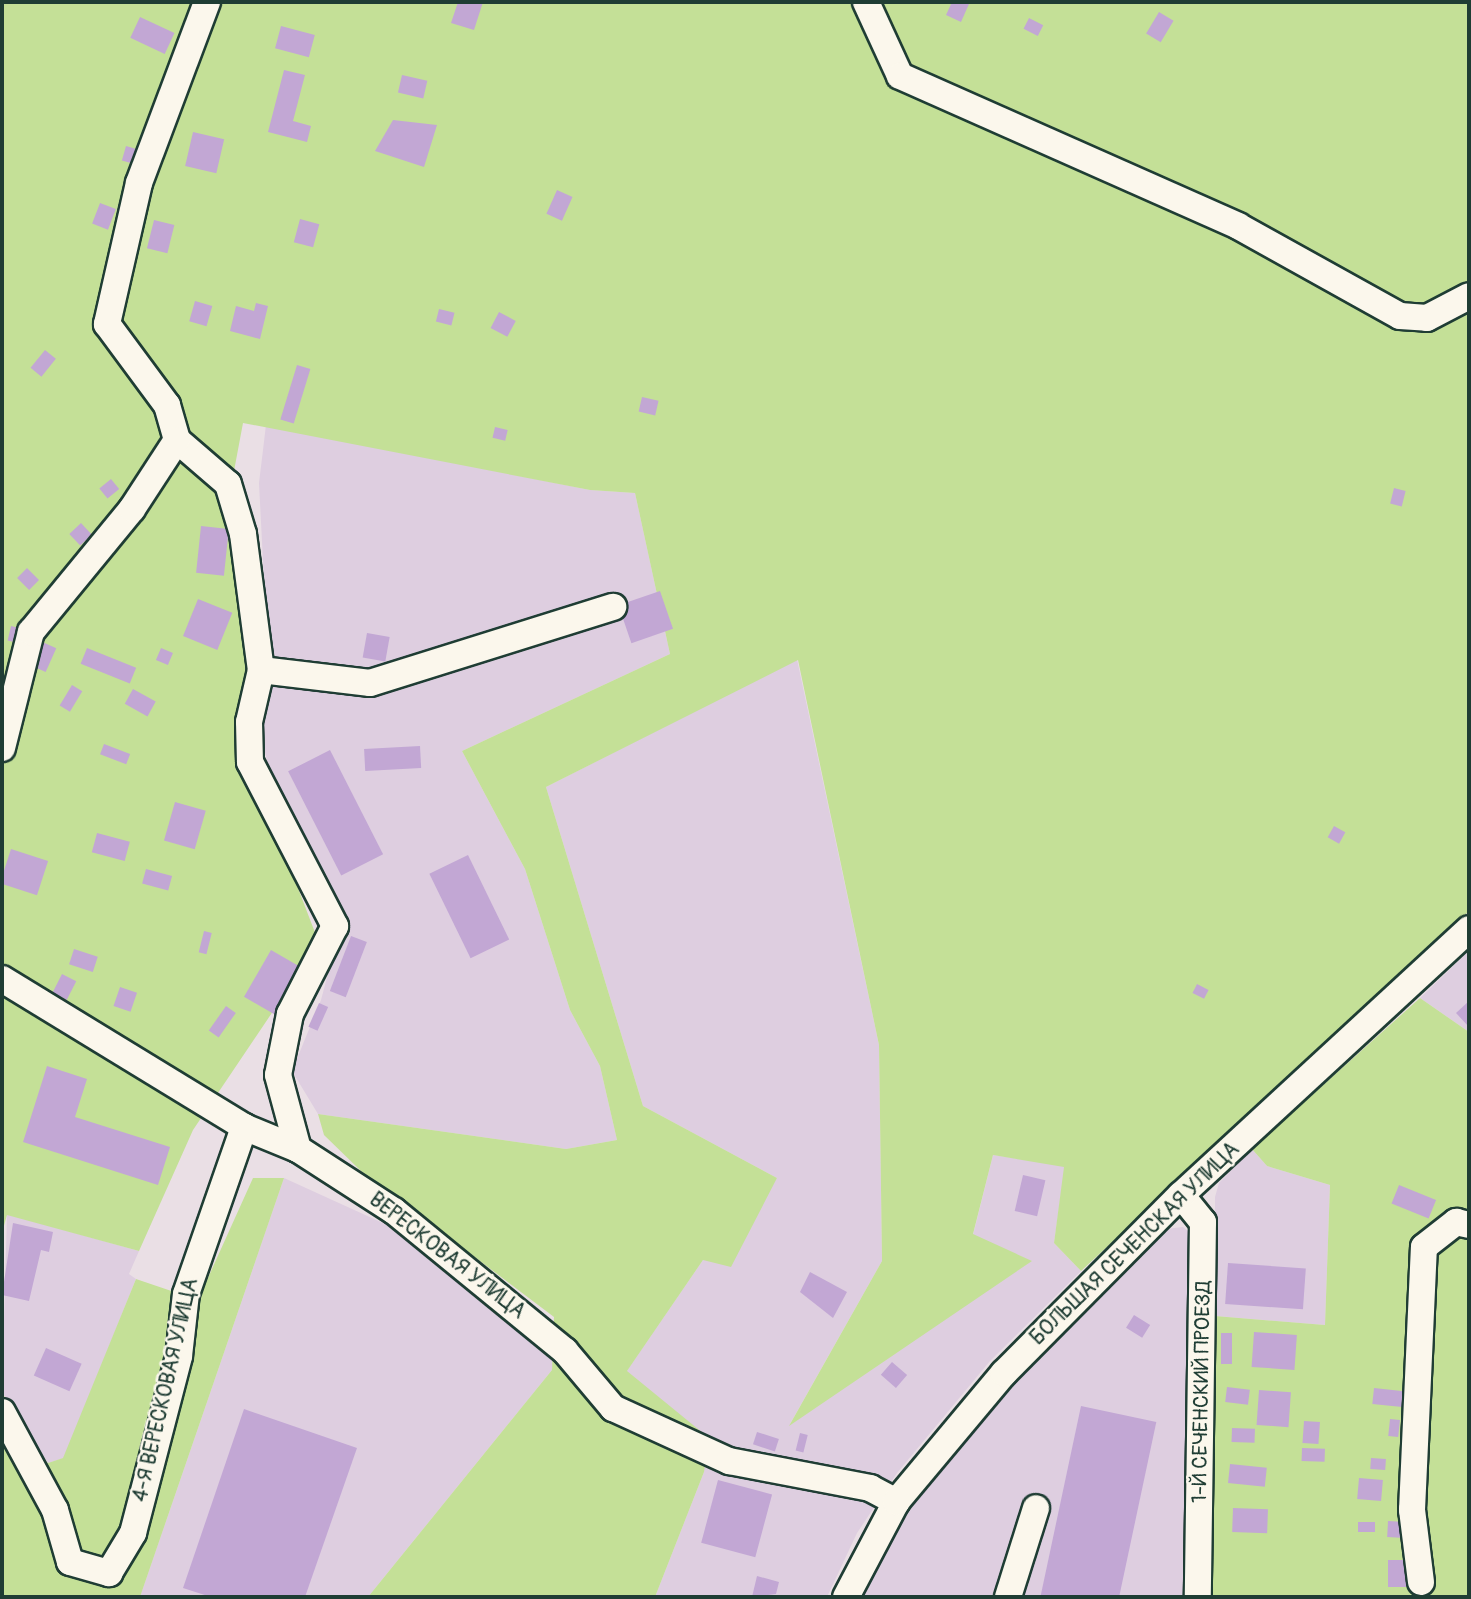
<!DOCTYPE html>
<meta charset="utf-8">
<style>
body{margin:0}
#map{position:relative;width:1471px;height:1599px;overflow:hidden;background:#eadfe5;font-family:Pangolin,sans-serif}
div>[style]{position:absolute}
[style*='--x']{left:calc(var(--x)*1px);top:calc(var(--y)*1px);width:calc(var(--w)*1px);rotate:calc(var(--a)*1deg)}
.built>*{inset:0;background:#decee0}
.green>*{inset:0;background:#c4e097}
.building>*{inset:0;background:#c2a7d4;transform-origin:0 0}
.roads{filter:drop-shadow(2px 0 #1f3d34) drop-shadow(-2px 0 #1f3d34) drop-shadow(0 2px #1f3d34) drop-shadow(0 -2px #1f3d34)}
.minor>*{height:26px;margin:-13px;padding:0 13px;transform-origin:13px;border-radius:13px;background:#fbf7ec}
span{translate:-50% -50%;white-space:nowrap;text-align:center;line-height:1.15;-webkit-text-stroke:5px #fbf7ec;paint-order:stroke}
.street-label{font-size:21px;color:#1f3d34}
.frame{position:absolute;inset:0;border:4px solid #1f3d34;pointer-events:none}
</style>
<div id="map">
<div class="built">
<i style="clip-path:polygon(266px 425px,590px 490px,635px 493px,670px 654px,462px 751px,525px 869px,570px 1010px,600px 1066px,617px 1140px,566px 1149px,318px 1114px,292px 1071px,321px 1000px,344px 913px,275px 797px,258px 721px,276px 662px,266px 620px,259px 483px)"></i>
<i style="clip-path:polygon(797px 659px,879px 1045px,882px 1261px,790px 1424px,1031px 1261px,973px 1235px,993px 1155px,1065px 1166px,1054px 1243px,1081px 1271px,990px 1361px,897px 1473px,857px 1533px,827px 1597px,655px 1597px,704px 1472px,626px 1372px,703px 1260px,777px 1178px,643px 1106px,546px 787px)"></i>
<i style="clip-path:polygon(1469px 951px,1469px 1032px,1420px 998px)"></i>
<i style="clip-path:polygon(1252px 1149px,1267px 1166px,1330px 1185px,1325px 1325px,1215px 1316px,1215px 1197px,1219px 1183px)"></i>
<i style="clip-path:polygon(284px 1178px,407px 1234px,553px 1353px,552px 1370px,368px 1597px,140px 1597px)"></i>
<i style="clip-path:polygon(7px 1214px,139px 1251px,129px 1274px,136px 1279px,64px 1458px,48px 1463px,2px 1392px)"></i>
<i style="clip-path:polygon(1183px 1227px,1194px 1236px,1192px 1597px,860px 1597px,912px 1502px,1017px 1377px,1166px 1229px)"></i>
</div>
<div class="green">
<i style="clip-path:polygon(2px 2px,1469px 2px,1469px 911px,1081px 1271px,1054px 1243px,1064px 1167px,993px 1155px,973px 1234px,1032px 1261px,789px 1426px,882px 1261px,879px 1045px,798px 660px,546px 787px,643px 1106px,777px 1178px,731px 1267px,703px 1260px,627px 1371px,709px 1438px,704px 1472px,655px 1597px,368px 1597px,552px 1370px,554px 1317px,361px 1171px,324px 1135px,318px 1114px,566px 1149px,617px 1140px,600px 1066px,570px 1010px,525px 869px,462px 751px,670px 654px,635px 493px,590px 490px,243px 423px,234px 471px,234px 577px,248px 646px,239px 734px,319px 943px,193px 1130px,139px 1251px,7px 1215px,2px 1233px)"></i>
<i style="clip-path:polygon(1420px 998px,1469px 1032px,1469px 1597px,1206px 1597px,1215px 1316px,1325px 1325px,1330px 1185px,1267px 1166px,1252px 1149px)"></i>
<i style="clip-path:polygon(253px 1178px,284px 1178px,140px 1597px,2px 1597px,2px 1392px,35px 1452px,48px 1463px,63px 1458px,136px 1279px,198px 1300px)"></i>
</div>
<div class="building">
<i style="clip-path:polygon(458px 2px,483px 2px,474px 30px,451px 23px)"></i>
<i style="clip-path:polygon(952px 2px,969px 4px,961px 22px,946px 15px)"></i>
<i style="left:1159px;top:12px;width:17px;height:25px;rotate:31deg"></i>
<i style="left:140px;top:17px;width:38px;height:23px;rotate:25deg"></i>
<i style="left:1029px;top:18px;width:16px;height:12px;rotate:27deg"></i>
<i style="left:281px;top:26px;width:35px;height:23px;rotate:15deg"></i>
<i style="clip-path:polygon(284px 70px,305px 75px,293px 121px,311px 126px,307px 142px,268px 132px)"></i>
<i style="left:402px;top:75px;width:26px;height:18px;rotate:13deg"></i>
<i style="clip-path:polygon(393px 120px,437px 125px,424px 167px,375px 151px)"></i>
<i style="left:193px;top:132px;width:32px;height:35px;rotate:13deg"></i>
<i style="left:126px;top:146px;width:15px;height:15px;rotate:16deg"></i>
<i style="left:557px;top:190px;width:17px;height:26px;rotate:24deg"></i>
<i style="left:100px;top:203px;width:17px;height:22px;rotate:21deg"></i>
<i style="left:300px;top:219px;width:20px;height:24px;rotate:15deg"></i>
<i style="left:154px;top:220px;width:21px;height:29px;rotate:14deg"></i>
<i style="left:195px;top:301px;width:18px;height:21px;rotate:16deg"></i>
<i style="clip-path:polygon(256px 303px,268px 306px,260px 339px,230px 331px,236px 306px,254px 311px)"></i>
<i style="left:439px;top:309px;width:16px;height:13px;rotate:14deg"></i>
<i style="left:499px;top:312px;width:19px;height:18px;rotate:28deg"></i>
<i style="left:45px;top:350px;width:14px;height:23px;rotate:39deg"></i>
<i style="left:297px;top:365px;width:14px;height:57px;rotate:17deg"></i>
<i style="left:642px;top:397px;width:17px;height:15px;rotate:13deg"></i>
<i style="left:495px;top:427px;width:13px;height:11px;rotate:13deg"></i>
<i style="left:111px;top:479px;width:13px;height:15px;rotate:51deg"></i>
<i style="left:1394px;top:488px;width:12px;height:16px;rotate:14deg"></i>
<i style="left:81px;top:523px;width:16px;height:16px;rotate:47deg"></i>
<i style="left:201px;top:526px;width:28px;height:47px;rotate:6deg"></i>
<i style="left:27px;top:568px;width:17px;height:14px;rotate:45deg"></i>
<i style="left:660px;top:591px;width:40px;height:44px;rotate:71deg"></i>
<i style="left:198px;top:599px;width:37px;height:40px;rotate:22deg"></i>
<i style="left:11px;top:626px;width:13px;height:15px;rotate:13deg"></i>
<i style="left:367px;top:633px;width:23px;height:25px;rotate:10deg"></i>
<i style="left:38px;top:640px;width:20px;height:26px;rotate:24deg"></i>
<i style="left:87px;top:648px;width:53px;height:17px;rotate:22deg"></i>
<i style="left:161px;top:648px;width:13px;height:13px;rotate:23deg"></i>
<i style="left:72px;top:685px;width:12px;height:24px;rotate:31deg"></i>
<i style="left:133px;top:689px;width:26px;height:17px;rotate:29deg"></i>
<i style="left:104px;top:744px;width:28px;height:11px;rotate:21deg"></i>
<i style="left:420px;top:746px;width:22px;height:56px;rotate:87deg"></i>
<i style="left:330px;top:750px;width:117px;height:47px;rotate:63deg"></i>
<i style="left:175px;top:802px;width:32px;height:40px;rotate:16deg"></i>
<i style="left:1334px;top:826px;width:13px;height:13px;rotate:29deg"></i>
<i style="left:97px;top:833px;width:34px;height:20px;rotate:15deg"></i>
<i style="left:11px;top:849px;width:39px;height:36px;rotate:18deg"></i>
<i style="left:468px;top:855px;width:94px;height:43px;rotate:64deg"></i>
<i style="left:146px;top:869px;width:27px;height:15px;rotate:15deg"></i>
<i style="left:204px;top:931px;width:8px;height:22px;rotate:14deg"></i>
<i style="left:351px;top:936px;width:17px;height:59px;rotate:21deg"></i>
<i style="left:74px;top:949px;width:25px;height:16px;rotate:18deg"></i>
<i style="left:271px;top:950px;width:36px;height:54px;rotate:30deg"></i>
<i style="left:62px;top:974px;width:16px;height:21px;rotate:27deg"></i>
<i style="left:1197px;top:984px;width:13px;height:10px;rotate:27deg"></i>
<i style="left:120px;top:987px;width:18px;height:20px;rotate:19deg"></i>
<i style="clip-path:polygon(1469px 1001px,1469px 1027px,1456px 1013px)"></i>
<i style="left:319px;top:1003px;width:10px;height:26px;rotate:24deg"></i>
<i style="left:226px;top:1006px;width:12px;height:30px;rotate:35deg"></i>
<i style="clip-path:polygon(47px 1066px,87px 1079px,75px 1117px,170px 1147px,158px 1185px,23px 1142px)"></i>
<i style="left:1023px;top:1175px;width:23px;height:37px;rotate:13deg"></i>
<i style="left:1399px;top:1185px;width:40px;height:20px;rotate:22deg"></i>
<i style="clip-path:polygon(13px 1223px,53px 1232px,49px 1252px,41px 1250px,29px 1301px,2px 1295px)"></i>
<i style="left:1228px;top:1263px;width:78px;height:41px;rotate:4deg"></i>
<i style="clip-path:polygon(810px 1272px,847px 1292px,833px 1318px,800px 1292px)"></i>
<i style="left:1134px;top:1315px;width:19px;height:15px;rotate:32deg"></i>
<i style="left:1254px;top:1332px;width:43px;height:35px;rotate:4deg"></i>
<i style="left:1221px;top:1333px;width:11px;height:31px"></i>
<i style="left:46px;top:1348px;width:39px;height:30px;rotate:24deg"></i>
<i style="left:892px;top:1362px;width:20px;height:17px;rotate:41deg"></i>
<i style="left:1227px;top:1387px;width:23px;height:15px;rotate:7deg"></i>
<i style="left:1374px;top:1388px;width:30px;height:16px;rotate:6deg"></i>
<i style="left:1259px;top:1390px;width:32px;height:35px;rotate:4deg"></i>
<i style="left:1081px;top:1406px;width:77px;height:195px;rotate:12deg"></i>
<i style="clip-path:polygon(244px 1409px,357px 1448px,305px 1597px,211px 1597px,183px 1588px)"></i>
<i style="left:1390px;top:1419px;width:10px;height:17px;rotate:6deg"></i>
<i style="left:1304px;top:1421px;width:16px;height:22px;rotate:4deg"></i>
<i style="left:1232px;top:1428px;width:23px;height:14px;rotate:2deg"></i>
<i style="left:757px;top:1432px;width:23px;height:13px;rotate:18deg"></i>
<i style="left:800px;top:1433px;width:8px;height:18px;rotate:14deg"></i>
<i style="left:1302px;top:1448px;width:23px;height:13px;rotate:2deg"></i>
<i style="left:1371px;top:1458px;width:15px;height:11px;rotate:4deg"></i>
<i style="left:1230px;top:1464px;width:37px;height:19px;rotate:6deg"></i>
<i style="left:1359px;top:1478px;width:24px;height:21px;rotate:5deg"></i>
<i style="left:718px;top:1480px;width:56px;height:65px;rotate:15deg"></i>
<i style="left:1233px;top:1508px;width:35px;height:24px;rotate:2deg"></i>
<i style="left:1388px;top:1521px;width:22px;height:16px;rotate:3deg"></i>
<i style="left:1358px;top:1522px;width:17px;height:10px"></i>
<i style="left:1388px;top:1560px;width:25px;height:27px"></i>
<i style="clip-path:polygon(757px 1576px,779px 1582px,776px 1594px,752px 1597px)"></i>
</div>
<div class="roads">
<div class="minor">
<i style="--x:207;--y:2;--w:193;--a:110.6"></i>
<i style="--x:139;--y:183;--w:145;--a:102.8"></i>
<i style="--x:107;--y:324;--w:101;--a:53.5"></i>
<i style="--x:167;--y:405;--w:36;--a:74"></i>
<i style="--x:177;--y:440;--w:67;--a:40.8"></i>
<i style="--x:228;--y:484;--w:52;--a:73.3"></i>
<i style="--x:243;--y:534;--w:137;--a:82.5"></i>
<i style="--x:261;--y:670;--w:53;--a:103"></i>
<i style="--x:249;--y:722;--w:40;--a:88.6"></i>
<i style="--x:250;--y:762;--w:185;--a:62.6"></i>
<i style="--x:335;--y:926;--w:99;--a:117.1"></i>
<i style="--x:290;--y:1014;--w:62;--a:101.1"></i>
<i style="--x:278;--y:1075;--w:77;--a:74.9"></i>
<i style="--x:866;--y:2;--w:81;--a:65.3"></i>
<i style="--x:900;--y:76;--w:370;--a:23.9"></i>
<i style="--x:1238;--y:226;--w:185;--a:29.1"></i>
<i style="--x:1400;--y:316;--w:27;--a:4"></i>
<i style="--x:1427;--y:318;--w:47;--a:-27.6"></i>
<i style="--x:261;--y:670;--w:110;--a:6.8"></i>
<i style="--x:370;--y:683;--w:255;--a:-17.4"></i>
<i style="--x:2;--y:748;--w:120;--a:-76"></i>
<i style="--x:31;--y:632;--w:159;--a:-50.6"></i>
<i style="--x:132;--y:509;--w:82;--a:-56.9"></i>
<i style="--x:2;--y:979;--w:284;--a:31.4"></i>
<i style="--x:244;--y:1127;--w:58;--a:22.2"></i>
<i style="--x:298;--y:1149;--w:114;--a:32.9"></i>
<i style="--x:394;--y:1211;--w:221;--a:39.3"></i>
<i style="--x:565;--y:1351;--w:75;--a:49.9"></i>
<i style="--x:613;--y:1408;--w:128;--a:24.6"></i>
<i style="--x:729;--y:1461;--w:144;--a:10.8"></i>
<i style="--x:870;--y:1488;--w:30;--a:28"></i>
<i style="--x:1181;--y:1195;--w:35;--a:51"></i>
<i style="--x:1203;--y:1222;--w:375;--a:90.8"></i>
<i style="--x:2;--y:1412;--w:111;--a:61.6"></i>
<i style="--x:55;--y:1510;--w:54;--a:73.9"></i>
<i style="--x:70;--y:1562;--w:41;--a:15.8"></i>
<i style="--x:109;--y:1573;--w:47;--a:-59"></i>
<i style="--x:133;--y:1533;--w:183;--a:-75.4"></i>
<i style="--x:179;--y:1356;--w:62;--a:-83.6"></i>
<i style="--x:186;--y:1294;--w:177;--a:-70.8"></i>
<i style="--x:1421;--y:1582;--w:73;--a:-97.1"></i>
<i style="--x:1412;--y:1510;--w:263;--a:-87.4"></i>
<i style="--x:1424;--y:1247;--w:41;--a:-38"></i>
<i style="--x:1456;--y:1222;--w:13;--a:13"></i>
<i style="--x:846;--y:1597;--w:107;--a:-62.2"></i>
<i style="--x:896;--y:1502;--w:168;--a:-50.1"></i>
<i style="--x:1004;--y:1373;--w:251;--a:-45.2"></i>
<i style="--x:1181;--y:1195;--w:392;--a:-42.7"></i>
<i style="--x:1008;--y:1597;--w:93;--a:-72.5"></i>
</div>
</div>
<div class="street-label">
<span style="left:1135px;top:1244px;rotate:-44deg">БОЛЬШАЯ СЕЧЕНСКАЯ УЛИЦА</span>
<span style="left:447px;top:1256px;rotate:38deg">ВЕРЕСКОВАЯ УЛИЦА</span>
<span style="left:166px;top:1390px;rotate:-77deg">4-Я ВЕРЕСКОВАЯ УЛИЦА</span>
<span style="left:1202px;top:1392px;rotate:-89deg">1-Й СЕЧЕНСКИЙ ПРОЕЗД</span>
</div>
<div class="frame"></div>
</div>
